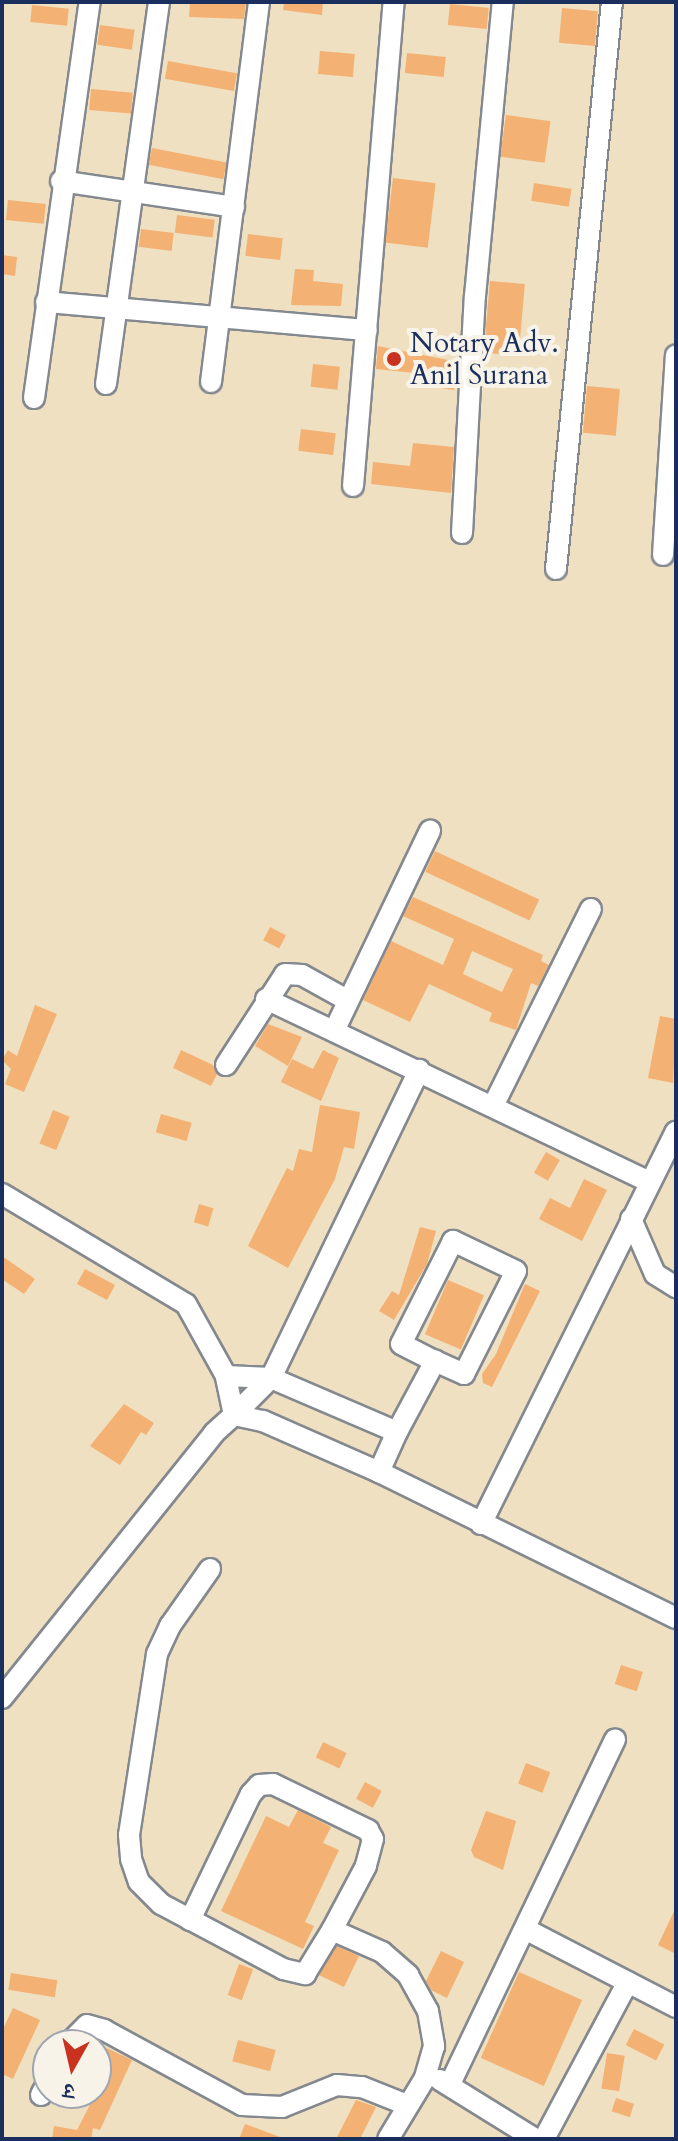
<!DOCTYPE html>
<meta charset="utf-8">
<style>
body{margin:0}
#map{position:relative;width:678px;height:2141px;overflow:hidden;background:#eee0c0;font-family:Cardo,"Noto Serif Devanagari",serif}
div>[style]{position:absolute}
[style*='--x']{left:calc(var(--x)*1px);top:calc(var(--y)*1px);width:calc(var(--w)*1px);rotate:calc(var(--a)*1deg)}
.building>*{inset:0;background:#f3b174;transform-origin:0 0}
.roads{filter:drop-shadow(2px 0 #84888f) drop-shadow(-2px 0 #84888f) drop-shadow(0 2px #84888f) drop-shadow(0 -2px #84888f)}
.minor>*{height:20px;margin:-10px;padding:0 10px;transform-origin:10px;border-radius:10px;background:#fff}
.dots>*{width:22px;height:22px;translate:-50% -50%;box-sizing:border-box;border:4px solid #f7f3e8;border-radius:50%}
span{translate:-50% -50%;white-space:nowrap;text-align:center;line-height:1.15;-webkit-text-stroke:8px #f7f3e8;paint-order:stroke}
.poi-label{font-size:28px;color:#1b2f5e}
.left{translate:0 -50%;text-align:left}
.frame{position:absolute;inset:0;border:4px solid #1b2f5e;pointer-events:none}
.north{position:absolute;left:32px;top:2029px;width:80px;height:80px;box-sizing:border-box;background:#f7f3e8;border:2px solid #9fa5b1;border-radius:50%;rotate:188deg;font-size:22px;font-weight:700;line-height:32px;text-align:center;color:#1b2f5e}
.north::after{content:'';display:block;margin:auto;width:28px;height:36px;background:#c8321e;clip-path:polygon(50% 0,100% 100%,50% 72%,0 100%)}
</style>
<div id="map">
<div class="building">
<i style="clip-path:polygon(190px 2px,246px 2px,244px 19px,189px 17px)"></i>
<i style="clip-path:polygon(284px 2px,323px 2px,322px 15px,283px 10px)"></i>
<i style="left:450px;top:4px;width:39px;height:21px;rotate:6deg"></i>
<i style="left:32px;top:5px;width:37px;height:17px;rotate:6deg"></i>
<i style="left:562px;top:8px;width:36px;height:35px;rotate:5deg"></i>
<i style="left:100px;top:25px;width:35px;height:20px;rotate:8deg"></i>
<i style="left:320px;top:51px;width:35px;height:23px;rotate:5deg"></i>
<i style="left:407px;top:53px;width:39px;height:20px;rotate:6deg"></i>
<i style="left:168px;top:61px;width:70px;height:18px;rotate:10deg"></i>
<i style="left:91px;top:89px;width:42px;height:21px;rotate:5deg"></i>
<i style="left:506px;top:115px;width:45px;height:42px;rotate:8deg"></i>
<i style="left:152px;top:148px;width:76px;height:17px;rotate:11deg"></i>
<i style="left:393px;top:178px;width:43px;height:65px;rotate:7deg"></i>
<i style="left:534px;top:183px;width:38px;height:18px;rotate:9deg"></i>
<i style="left:8px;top:200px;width:38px;height:20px;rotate:6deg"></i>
<i style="left:177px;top:215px;width:38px;height:18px;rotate:7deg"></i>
<i style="left:141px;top:229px;width:33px;height:18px;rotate:7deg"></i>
<i style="left:248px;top:234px;width:35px;height:22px;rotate:7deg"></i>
<i style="clip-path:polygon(2px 255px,17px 257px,15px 276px,2px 274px)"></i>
<i style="clip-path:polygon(295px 269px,314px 270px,313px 281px,343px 284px,341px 306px,291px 305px)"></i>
<i style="left:490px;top:281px;width:35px;height:72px;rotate:5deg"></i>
<i style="clip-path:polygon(378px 346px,458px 362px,454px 390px,422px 385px,424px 374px,376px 369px)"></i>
<i style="left:313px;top:364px;width:27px;height:23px;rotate:6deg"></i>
<i style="left:587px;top:386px;width:33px;height:47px;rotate:5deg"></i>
<i style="left:301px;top:429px;width:35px;height:22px;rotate:7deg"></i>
<i style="clip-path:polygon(413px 443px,454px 447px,451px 493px,371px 484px,373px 462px,410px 466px)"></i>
<i style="left:435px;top:851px;width:115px;height:23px;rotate:25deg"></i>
<i style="clip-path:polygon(evenodd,413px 897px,543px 955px,541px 961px,549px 965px,538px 986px,531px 983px,516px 1030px,489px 1021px,492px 1013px,429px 984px,410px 1022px,363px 1000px,391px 941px,443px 965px,454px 939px,403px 916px,413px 897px,472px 951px,513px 969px,502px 992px,463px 974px,472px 951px)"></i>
<i style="left:270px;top:927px;width:18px;height:15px;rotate:27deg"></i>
<i style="clip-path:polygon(35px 1005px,57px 1014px,24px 1092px,5px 1084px,11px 1069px,2px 1060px,8px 1050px,17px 1056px)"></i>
<i style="clip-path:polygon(660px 1016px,676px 1019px,673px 1083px,648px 1078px)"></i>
<i style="clip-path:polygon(268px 1024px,302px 1037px,288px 1066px,255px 1046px)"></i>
<i style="clip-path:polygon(181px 1050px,213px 1065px,217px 1074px,211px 1086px,173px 1068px)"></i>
<i style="clip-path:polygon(323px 1050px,339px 1058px,321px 1101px,281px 1082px,292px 1059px,313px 1069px)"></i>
<i style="clip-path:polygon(320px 1105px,360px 1112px,354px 1149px,344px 1147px,335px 1179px,288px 1268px,248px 1246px,287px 1168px,293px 1171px,299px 1149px,312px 1152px)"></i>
<i style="left:53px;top:1110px;width:18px;height:36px;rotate:22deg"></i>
<i style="left:161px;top:1114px;width:32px;height:19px;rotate:16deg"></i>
<i style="left:546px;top:1152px;width:16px;height:24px;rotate:30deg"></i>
<i style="clip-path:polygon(584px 1179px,607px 1190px,582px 1241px,539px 1219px,550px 1198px,570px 1208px)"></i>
<i style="left:199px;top:1204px;width:15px;height:19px;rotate:16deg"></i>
<i style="clip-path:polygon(420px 1227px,436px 1231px,427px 1264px,394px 1320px,379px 1311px,392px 1291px,399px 1295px)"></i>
<i style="clip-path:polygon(2px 1256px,35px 1279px,24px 1294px,2px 1279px)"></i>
<i style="left:85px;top:1269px;width:34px;height:17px;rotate:28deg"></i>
<i style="left:448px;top:1280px;width:39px;height:59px;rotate:23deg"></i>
<i style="clip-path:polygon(525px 1284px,540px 1291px,492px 1387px,483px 1383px,482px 1374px,496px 1354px)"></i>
<i style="clip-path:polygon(124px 1404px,154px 1423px,146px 1435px,141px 1432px,120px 1465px,90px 1446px)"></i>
<i style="left:621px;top:1665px;width:23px;height:20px;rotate:18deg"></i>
<i style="left:323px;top:1742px;width:26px;height:17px;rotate:25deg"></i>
<i style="left:526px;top:1763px;width:26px;height:22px;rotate:21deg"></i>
<i style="left:365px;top:1782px;width:19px;height:19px;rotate:28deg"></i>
<i style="clip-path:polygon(298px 1810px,331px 1827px,323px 1843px,339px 1850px,305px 1922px,314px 1926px,303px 1949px,221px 1911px,266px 1816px,289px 1827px)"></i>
<i style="clip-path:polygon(486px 1811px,516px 1821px,503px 1870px,474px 1857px,471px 1850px)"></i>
<i style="clip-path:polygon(676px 1907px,676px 1954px,658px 1945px)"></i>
<i style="clip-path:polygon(337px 1946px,359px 1956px,344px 1987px,319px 1975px)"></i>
<i style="clip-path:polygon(441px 1951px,464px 1962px,447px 1998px,431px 1990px,426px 1981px)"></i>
<i style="left:239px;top:1964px;width:15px;height:33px;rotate:20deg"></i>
<i style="left:519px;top:1972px;width:69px;height:94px;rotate:24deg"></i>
<i style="left:11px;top:1973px;width:47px;height:17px;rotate:9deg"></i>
<i style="clip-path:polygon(13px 2008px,40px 2020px,13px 2079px,2px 2074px,2px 2031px)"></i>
<i style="left:634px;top:2029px;width:34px;height:18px;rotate:27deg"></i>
<i style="left:238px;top:2040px;width:39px;height:22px;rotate:15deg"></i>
<i style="clip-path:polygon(96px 2043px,132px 2060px,100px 2130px,93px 2128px,91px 2139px,52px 2139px,54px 2126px,77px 2130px,96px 2093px,107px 2064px,96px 2059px)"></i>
<i style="left:607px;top:2053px;width:18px;height:36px;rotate:9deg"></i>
<i style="left:616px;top:2098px;width:19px;height:14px;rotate:18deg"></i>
<i style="clip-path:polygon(356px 2100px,376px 2107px,360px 2139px,336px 2139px)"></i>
<i style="clip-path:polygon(245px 2124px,280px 2137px,280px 2139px,239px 2139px)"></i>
</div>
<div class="roads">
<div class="minor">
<i style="--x:61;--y:181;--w:175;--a:8.5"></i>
<i style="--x:46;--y:302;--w:322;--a:5"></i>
<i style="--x:211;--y:382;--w:383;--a:-82.8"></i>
<i style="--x:106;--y:384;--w:386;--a:-82.1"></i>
<i style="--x:34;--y:398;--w:400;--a:-82"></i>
<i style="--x:353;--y:486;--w:486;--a:-85.2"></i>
<i style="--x:462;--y:533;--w:237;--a:-86.9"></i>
<i style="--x:475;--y:296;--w:295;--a:-84.6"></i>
<i style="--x:663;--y:555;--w:200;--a:-86.3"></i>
<i style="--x:556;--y:569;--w:570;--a:-84.36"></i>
<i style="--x:266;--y:999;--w:425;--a:25.5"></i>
<i style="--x:335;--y:1029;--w:220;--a:-64.4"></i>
<i style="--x:226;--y:1065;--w:108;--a:-57"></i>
<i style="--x:285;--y:974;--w:17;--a:3"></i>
<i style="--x:302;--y:975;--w:51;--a:29.1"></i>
<i style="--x:493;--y:1106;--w:220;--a:-63.6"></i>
<i style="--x:2;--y:1194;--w:214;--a:30.9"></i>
<i style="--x:186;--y:1304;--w:82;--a:60.9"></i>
<i style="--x:631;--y:1219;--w:60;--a:66.4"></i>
<i style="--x:655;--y:1274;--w:25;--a:32"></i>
<i style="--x:234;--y:1415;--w:40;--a:-102"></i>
<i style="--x:226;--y:1376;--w:45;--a:2.5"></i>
<i style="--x:271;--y:1378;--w:137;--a:23.2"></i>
<i style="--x:397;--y:1432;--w:81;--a:-61.8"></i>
<i style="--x:435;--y:1361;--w:32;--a:24"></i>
<i style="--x:464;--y:1374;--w:115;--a:-63.2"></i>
<i style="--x:516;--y:1271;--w:70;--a:-154.5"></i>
<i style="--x:453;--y:1241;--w:115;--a:116.8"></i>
<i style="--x:401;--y:1344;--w:38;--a:27"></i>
<i style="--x:234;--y:1415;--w:52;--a:-45"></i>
<i style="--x:271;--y:1378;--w:342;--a:-64.3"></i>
<i style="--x:379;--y:1472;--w:44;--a:-65.8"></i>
<i style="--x:481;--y:1524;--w:438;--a:-63.6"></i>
<i style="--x:210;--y:1569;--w:70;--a:125.1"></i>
<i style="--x:170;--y:1626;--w:31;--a:115"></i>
<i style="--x:157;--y:1654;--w:183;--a:98.8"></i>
<i style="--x:129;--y:1835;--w:24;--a:85"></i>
<i style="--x:131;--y:1859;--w:24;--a:71"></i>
<i style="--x:139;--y:1882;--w:31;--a:45"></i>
<i style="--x:161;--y:1904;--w:138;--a:28"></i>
<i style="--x:283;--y:1969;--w:23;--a:13"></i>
<i style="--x:305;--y:1974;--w:52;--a:-58.5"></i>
<i style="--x:332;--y:1930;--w:55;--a:23.7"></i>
<i style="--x:382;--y:1952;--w:35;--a:41"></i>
<i style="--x:408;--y:1975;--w:41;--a:60.9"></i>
<i style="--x:428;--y:2011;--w:36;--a:80"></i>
<i style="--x:434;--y:2046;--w:33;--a:106"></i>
<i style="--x:425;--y:2078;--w:71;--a:121.2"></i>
<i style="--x:2;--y:1698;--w:339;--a:-51.3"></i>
<i style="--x:214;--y:1433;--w:27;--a:-42"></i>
<i style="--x:234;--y:1415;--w:30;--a:12"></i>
<i style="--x:263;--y:1421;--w:127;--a:23.7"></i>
<i style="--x:379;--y:1472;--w:331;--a:26.2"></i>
<i style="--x:190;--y:1920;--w:140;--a:-64.2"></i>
<i style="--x:251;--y:1794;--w:12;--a:-48"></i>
<i style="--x:259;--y:1785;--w:14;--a:-4"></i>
<i style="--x:273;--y:1784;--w:106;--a:25.8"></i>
<i style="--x:368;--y:1830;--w:10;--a:61"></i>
<i style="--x:373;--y:1839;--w:28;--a:105"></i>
<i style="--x:366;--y:1866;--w:72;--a:118"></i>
<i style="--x:527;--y:1930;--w:168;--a:27.3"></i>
<i style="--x:67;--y:2045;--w:28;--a:-45"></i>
<i style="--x:87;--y:2025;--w:18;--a:16"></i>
<i style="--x:104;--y:2030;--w:157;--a:28.5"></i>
<i style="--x:242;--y:2105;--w:40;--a:2.9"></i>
<i style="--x:282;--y:2107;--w:59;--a:-21.8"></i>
<i style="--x:337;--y:2085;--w:25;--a:5"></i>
<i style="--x:362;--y:2087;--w:48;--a:21.8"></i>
<i style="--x:440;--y:2080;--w:112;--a:31.8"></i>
<i style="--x:450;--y:2084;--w:382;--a:-64.4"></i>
<i style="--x:41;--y:2095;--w:15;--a:-62"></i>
<i style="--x:544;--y:2139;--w:178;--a:-61.9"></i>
</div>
</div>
<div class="dots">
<i style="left:394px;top:359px;background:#c8321e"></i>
</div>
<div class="poi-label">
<span class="left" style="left:410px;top:359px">Notary Adv.<br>Anil Surana</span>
</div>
<div class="frame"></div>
<div class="north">उ</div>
</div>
